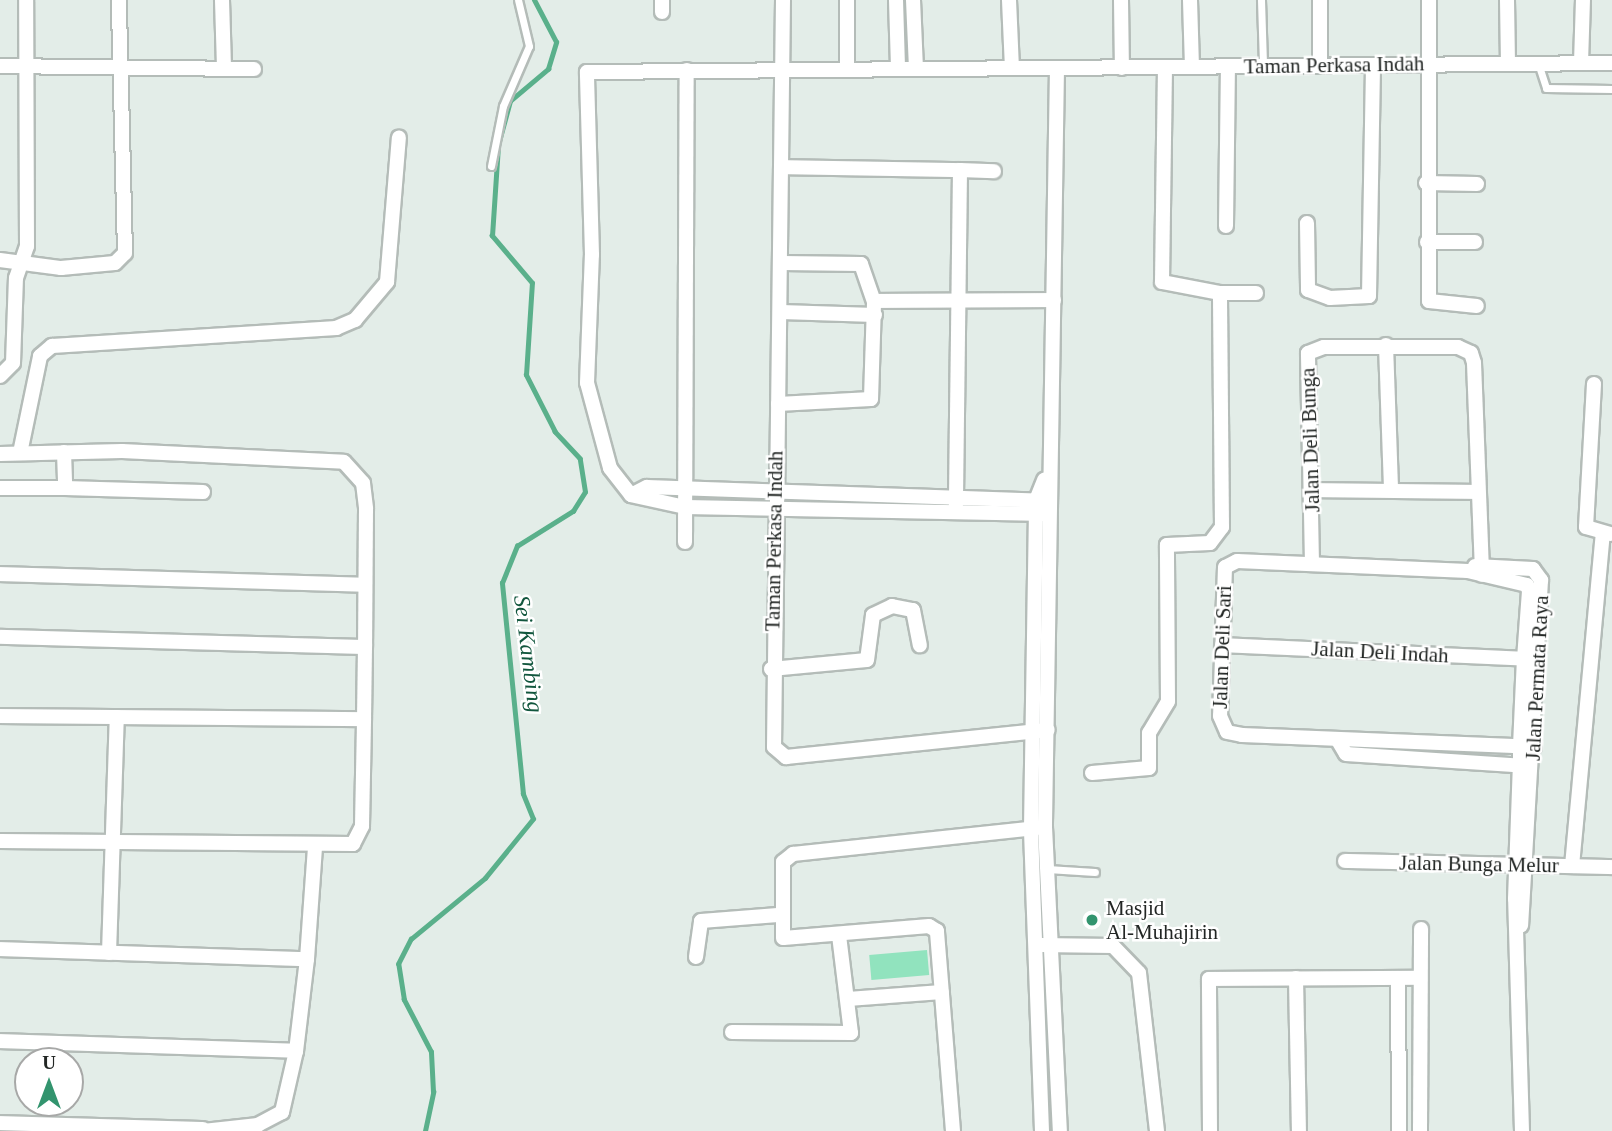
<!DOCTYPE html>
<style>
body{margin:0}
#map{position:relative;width:1612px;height:1131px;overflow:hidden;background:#e3ede8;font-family:Georgia,serif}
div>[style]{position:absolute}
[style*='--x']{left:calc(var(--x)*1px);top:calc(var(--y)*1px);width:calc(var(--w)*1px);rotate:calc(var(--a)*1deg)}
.green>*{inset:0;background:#91e3be;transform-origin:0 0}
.stream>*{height:4.5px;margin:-2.25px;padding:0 2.25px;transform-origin:2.25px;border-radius:2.25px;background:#5ab08b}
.roads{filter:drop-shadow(2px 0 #b4bcb8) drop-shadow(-2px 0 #b4bcb8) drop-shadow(0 2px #b4bcb8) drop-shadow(0 -2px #b4bcb8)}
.service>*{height:7px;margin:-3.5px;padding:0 3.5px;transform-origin:3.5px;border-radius:3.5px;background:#fff}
.minor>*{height:14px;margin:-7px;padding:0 7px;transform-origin:7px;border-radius:7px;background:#fff}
.dots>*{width:19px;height:19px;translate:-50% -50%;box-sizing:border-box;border:4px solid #fff;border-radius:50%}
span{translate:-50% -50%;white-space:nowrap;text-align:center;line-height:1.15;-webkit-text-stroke:5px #fff;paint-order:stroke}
.street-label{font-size:21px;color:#222624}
.poi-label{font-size:21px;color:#222624}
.left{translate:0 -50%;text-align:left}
.water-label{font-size:23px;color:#11563d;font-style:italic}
.north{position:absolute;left:14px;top:1047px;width:70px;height:70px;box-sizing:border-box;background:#fff;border:2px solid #a7a8a7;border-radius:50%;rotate:0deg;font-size:19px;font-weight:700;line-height:28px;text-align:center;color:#222624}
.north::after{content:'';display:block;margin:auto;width:24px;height:32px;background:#32946e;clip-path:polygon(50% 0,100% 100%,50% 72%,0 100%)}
</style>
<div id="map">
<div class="green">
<i style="left:927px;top:950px;width:25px;height:58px;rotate:85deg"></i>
</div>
<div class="stream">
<i style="--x:425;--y:1131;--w:40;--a:-78"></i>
<i style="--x:433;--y:1092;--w:40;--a:-92.9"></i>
<i style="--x:431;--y:1052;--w:59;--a:-117.4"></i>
<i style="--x:404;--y:1000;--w:36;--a:-99"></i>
<i style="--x:398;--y:964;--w:28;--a:-63"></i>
<i style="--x:411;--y:939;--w:96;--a:-39.5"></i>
<i style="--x:485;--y:878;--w:76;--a:-50.9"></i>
<i style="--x:533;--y:819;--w:27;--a:-112"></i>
<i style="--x:523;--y:794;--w:212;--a:-95.7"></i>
<i style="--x:502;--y:583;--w:40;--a:-68"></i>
<i style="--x:517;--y:546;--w:66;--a:-32"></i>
<i style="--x:573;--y:511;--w:22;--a:-58"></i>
<i style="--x:585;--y:492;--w:33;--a:-99"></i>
<i style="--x:580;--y:459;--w:37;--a:-133"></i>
<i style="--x:555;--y:432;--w:64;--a:-117"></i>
<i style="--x:526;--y:375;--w:92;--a:-86.3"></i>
<i style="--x:532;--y:283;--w:62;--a:-130.4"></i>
<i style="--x:492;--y:236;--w:91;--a:-86.2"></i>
<i style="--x:498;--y:145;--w:46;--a:-74.7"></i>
<i style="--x:510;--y:101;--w:50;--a:-40.1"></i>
<i style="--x:548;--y:69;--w:28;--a:-73"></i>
<i style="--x:556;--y:42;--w:47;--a:-117.6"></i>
</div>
<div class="roads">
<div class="service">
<i style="--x:1261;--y:0;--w:65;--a:88.2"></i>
<i style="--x:1538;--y:63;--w:26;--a:72"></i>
<i style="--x:1546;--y:88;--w:66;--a:0.9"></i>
<i style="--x:491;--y:166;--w:61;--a:-78.7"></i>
<i style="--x:503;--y:106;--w:65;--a:-66.6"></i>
<i style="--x:529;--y:46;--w:47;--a:-103.4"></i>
<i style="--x:1047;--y:869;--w:48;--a:3.6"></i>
</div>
<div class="minor">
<i style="--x:222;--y:0;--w:68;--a:88.3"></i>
<i style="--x:783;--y:0;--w:747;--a:90.69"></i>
<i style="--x:774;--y:747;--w:16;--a:40"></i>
<i style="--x:786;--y:757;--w:263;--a:-5.9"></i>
<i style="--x:896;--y:0;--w:69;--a:88.3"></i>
<i style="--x:913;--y:0;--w:68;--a:87.5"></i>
<i style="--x:1009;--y:0;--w:68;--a:87.5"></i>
<i style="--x:1121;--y:0;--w:68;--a:89.2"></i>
<i style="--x:1190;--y:0;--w:66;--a:88.3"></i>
<i style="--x:1320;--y:0;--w:65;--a:90"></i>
<i style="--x:1429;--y:0;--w:301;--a:90"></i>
<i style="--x:1429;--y:301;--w:48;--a:5.9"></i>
<i style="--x:1507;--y:0;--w:63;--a:89.1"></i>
<i style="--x:662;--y:12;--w:12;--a:-90"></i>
<i style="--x:1581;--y:63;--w:63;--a:-88.2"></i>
<i style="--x:0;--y:66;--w:254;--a:0.7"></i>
<i style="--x:1057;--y:68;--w:759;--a:90.91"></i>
<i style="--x:1045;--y:827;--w:304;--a:87.2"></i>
<i style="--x:847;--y:70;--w:70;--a:-90"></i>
<i style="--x:781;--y:167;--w:179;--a:1"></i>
<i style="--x:960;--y:170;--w:341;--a:90.7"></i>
<i style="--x:960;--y:170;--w:34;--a:2"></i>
<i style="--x:1426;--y:183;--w:51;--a:1.1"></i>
<i style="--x:1307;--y:223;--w:67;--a:89.1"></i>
<i style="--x:1308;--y:290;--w:23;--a:20"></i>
<i style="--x:1330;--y:298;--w:39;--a:-3"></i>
<i style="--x:1369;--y:296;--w:231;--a:-89"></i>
<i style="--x:1226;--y:226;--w:160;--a:-89.3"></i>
<i style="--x:1427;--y:242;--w:48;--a:0"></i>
<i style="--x:0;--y:260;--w:62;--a:7.5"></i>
<i style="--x:61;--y:268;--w:54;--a:-5.3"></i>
<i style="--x:115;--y:263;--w:14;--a:-45"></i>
<i style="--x:125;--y:253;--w:253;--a:-91.4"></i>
<i style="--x:782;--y:263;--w:79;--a:0.7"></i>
<i style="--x:861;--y:264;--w:39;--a:71"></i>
<i style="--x:1220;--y:293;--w:36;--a:0"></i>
<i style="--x:781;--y:312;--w:94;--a:1.8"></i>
<i style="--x:1386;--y:345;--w:145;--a:88"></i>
<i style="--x:0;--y:376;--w:18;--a:-45"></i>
<i style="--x:13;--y:363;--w:85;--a:-88"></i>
<i style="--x:16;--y:278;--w:34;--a:-71"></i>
<i style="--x:27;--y:246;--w:246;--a:-90.2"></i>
<i style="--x:1594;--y:384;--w:143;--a:93.2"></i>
<i style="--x:1586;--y:527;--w:25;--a:16"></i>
<i style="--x:778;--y:404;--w:93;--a:-3.1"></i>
<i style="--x:871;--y:399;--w:98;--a:-88.2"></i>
<i style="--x:874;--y:301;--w:180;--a:-0.3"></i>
<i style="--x:64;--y:452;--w:36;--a:88"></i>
<i style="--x:65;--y:488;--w:138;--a:1.7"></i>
<i style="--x:20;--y:453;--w:99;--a:-78.3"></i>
<i style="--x:40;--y:356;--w:16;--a:-40"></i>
<i style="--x:52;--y:346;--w:285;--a:-3.6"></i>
<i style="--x:336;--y:328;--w:21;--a:-23"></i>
<i style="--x:355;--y:320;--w:50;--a:-49.9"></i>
<i style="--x:387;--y:282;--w:145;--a:-85.3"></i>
<i style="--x:0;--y:454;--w:122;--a:-1.4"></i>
<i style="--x:122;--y:451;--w:222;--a:2.8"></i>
<i style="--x:344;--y:462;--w:28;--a:48"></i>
<i style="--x:363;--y:483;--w:26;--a:83"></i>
<i style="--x:366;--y:509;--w:138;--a:90.4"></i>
<i style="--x:365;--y:647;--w:365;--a:-178.4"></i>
<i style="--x:0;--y:488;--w:65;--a:0"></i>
<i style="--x:1312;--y:490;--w:164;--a:0.7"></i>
<i style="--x:631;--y:495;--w:18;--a:-27"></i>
<i style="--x:647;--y:487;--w:396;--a:2"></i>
<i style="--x:1047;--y:514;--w:362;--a:-178.9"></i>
<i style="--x:685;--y:507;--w:55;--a:-167.5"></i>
<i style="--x:631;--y:495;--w:34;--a:-128"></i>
<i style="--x:610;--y:468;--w:88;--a:-105.1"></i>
<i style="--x:587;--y:383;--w:128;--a:-87.8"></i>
<i style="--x:592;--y:255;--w:183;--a:-91.6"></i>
<i style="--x:587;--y:72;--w:1025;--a:-0.5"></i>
<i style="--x:685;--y:542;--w:472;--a:-89.8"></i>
<i style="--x:1312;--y:564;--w:211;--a:-91.1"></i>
<i style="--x:1308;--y:353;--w:17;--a:-21"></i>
<i style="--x:1324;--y:347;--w:134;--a:0"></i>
<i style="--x:1458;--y:347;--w:14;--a:25"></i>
<i style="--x:1471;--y:353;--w:10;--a:73"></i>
<i style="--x:1474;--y:363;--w:212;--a:87.8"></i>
<i style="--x:1475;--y:566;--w:58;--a:3"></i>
<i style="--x:1533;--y:569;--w:14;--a:54"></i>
<i style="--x:1541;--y:580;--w:346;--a:93.3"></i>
<i style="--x:0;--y:574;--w:365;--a:1.7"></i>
<i style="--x:1222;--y:645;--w:310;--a:2.6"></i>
<i style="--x:771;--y:669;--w:96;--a:-5.4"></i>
<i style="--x:867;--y:660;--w:45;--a:-82.4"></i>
<i style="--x:873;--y:615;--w:21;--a:-25"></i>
<i style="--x:892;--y:606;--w:21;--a:11"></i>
<i style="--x:913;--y:610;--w:36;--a:79"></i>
<i style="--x:0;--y:716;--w:364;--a:0.5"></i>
<i style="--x:364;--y:719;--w:72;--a:-89.2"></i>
<i style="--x:1337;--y:739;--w:17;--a:59"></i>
<i style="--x:1346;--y:754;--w:183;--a:3.8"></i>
<i style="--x:1092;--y:773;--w:57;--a:-5"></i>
<i style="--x:1149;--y:768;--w:35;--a:-90"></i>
<i style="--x:1149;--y:733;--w:37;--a:-59"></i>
<i style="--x:1168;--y:701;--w:156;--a:-90.4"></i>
<i style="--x:1167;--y:545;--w:43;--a:-2.7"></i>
<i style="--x:1210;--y:543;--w:20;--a:-53"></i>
<i style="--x:1222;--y:527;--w:234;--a:-90.5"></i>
<i style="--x:1220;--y:293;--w:59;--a:-169.3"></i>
<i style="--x:1162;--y:282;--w:214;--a:-89.2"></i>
<i style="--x:0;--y:841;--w:353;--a:0.5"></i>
<i style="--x:353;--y:844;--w:20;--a:-63"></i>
<i style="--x:362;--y:826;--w:107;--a:-88.9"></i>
<i style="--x:1345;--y:861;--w:267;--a:1.3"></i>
<i style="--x:1572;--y:866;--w:334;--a:-84.7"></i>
<i style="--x:1040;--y:945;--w:73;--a:0.8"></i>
<i style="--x:1113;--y:946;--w:37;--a:46"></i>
<i style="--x:1139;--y:973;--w:159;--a:83.5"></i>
<i style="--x:0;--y:949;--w:307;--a:1.9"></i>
<i style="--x:307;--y:959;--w:93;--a:96.8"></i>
<i style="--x:109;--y:953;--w:236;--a:-88.1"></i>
<i style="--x:696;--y:957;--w:36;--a:-82"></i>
<i style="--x:701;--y:921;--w:77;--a:-4.5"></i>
<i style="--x:307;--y:959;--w:112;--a:-85.9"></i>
<i style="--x:1296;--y:978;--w:153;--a:88.9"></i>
<i style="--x:1398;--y:978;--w:153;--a:89.6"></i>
<i style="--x:848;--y:999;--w:94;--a:-4.3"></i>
<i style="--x:732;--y:1032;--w:119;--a:0.5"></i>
<i style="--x:851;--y:1033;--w:99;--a:-97"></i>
<i style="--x:0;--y:1041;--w:296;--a:1.9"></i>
<i style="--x:296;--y:1051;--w:63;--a:102.9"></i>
<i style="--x:282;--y:1112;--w:27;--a:152"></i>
<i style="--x:258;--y:1125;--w:55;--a:173.8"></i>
<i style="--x:0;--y:1123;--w:203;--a:1.7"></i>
<i style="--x:953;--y:1131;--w:201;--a:-94.6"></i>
<i style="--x:937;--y:931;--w:9;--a:-148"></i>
<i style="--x:929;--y:926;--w:146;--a:175.3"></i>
<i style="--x:783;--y:938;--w:76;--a:-90"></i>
<i style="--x:783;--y:862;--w:13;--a:-39"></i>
<i style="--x:793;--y:854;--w:253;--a:-6.1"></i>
<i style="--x:1042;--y:1131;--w:303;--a:-92.1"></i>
<i style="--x:1031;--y:828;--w:328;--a:-89.1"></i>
<i style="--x:1036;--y:500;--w:22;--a:-68"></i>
<i style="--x:1210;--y:1131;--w:152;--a:-90.4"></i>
<i style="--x:1209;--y:979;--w:208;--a:-0.3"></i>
<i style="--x:1420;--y:1131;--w:202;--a:-89.7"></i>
<i style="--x:1522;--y:1131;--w:232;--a:-91.7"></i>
<i style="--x:1515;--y:899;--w:134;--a:-87.9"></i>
<i style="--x:1520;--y:765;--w:19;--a:-90"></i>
<i style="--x:1520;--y:746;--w:87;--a:-87.4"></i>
<i style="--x:1524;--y:659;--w:68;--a:-85.8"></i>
<i style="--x:1529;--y:591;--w:6;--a:-108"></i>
<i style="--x:1527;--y:585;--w:61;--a:-166.7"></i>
<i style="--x:1468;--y:571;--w:231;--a:-177.5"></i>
<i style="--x:1237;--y:561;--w:13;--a:153"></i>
<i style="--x:1225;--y:567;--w:149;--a:91.9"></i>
<i style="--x:1220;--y:716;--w:17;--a:66"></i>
<i style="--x:1227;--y:732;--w:15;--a:11"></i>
<i style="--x:1242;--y:735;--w:278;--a:2.3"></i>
<i style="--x:1520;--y:746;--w:14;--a:4"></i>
</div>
</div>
<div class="dots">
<i style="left:1092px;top:920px;background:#32946e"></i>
</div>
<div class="street-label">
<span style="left:1334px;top:65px;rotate:-1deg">Taman Perkasa Indah</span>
<span style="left:1310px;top:440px;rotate:-92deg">Jalan Deli Bunga</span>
<span style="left:774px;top:541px;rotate:-89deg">Taman Perkasa Indah</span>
<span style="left:1222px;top:647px;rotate:-88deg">Jalan Deli Sari</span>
<span style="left:1380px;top:652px;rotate:3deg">Jalan Deli Indah</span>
<span style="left:1537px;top:678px;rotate:-87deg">Jalan Permata Raya</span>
<span style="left:1479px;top:864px;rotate:1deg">Jalan Bunga Melur</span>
</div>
<div class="poi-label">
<span class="left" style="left:1106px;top:920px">Masjid<br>Al-Muhajirin</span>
</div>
<div class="water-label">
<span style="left:528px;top:654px;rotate:83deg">Sei Kambing</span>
</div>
<div class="north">U</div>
</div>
